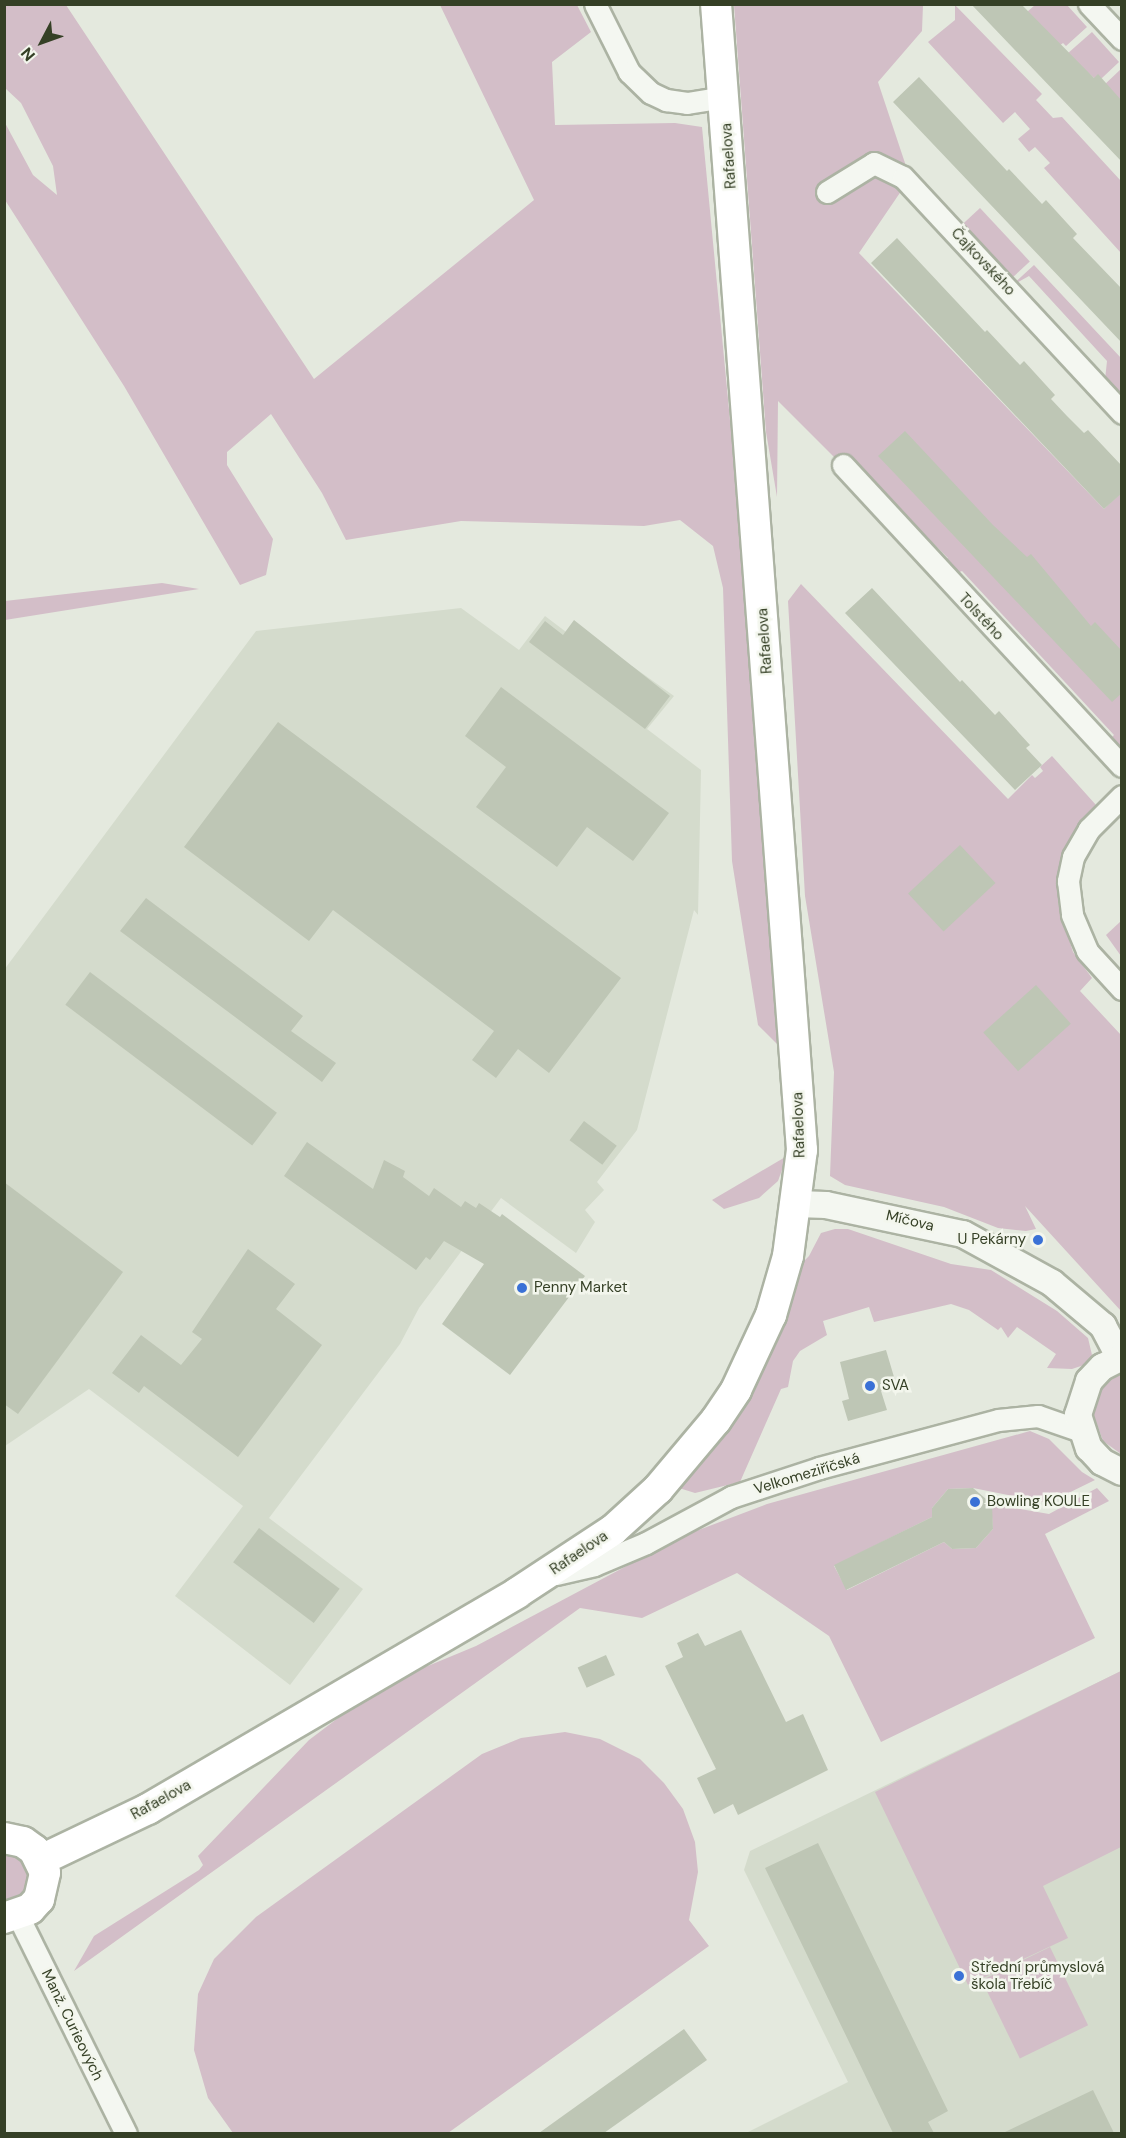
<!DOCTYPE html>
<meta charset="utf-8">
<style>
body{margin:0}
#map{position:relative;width:1126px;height:2138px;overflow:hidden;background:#e4e9de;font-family:"DM Sans",sans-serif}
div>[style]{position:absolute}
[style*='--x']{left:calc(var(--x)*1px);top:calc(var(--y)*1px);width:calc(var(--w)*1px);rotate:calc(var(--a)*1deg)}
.built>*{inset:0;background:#d4dbcc}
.green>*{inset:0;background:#d3bec8;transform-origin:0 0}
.building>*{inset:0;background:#bec6b5;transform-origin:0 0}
.roads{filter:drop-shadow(2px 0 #acb3a3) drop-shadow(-2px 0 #acb3a3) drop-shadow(0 2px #acb3a3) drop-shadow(0 -2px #acb3a3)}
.minor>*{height:21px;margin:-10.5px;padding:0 10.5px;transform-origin:10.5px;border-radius:10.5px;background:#f4f7f1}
.tertiary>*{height:26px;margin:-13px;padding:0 13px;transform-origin:13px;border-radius:13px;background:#f4f7f1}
.secondary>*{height:30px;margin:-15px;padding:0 15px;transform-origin:15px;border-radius:15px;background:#fff}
.dots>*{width:16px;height:16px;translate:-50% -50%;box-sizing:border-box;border:3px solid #f3f6ed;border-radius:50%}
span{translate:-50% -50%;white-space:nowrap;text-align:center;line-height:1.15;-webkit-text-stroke:5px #f3f6ed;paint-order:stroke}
.street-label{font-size:15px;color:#354026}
.poi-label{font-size:15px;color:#354026}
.right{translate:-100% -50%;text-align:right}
.left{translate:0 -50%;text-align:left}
.frame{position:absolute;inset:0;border:6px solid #354026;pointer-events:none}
.north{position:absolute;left:12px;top:12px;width:60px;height:60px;-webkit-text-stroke:4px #f3f6ed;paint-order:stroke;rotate:229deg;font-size:16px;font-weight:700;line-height:24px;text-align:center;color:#354026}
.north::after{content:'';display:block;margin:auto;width:21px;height:27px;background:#354026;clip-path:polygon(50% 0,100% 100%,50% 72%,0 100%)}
</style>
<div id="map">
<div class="built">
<i style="clip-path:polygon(461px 608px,519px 650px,545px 616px,623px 675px,632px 666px,674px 696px,647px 729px,701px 770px,698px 915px,694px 910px,637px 1130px,597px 1182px,604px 1190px,585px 1210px,595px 1222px,576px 1253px,501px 1198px,419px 1308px,400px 1344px,269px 1518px,363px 1589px,290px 1685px,175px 1596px,243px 1506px,89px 1389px,5px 1446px,4px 970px,256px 631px)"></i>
<i style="clip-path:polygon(1121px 1671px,1121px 2133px,744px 2134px,848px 2082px,744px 1870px,750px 1851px)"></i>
</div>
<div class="green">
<i style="clip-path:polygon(4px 5px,66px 5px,314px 379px,534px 200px,440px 5px,577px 5px,591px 32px,552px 62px,555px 125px,675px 123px,702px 127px,738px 504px,779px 1046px,758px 1025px,732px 861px,723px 588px,713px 546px,680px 520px,644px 526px,461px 521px,346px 540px,322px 493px,271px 414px,227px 452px,227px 465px,273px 539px,266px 575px,240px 585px,124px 386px,5px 200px,4px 121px,33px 175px,57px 195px,53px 166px,21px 103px,5px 88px)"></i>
<i style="clip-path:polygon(734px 5px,923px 5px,922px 31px,878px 82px,910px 178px,859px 253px,1104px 509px,1121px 493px,1121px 769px,1097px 752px,1114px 735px,962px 571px,938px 581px,929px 572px,948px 558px,884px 495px,852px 475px,778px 401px,777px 497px,766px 432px)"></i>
<i style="clip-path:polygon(955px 5px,1042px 94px,1036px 100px,1053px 118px,1062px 117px,1121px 181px,1121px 253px,1044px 168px,1050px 163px,1035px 147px,1029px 152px,1018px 139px,1030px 129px,1015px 112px,1003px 123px,928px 42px,955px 20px)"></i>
<i style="clip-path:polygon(1035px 5px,1067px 5px,1087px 27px,1066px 46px,1063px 43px,1059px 46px,1027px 12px)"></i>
<i style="clip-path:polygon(1092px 32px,1119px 62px,1102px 78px,1094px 78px,1067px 54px)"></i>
<i style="clip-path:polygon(1121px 69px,1121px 101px,1102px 87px)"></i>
<i style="left:980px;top:208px;width:73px;height:32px;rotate:47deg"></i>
<i style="clip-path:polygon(1034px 265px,1121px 358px,1122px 404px,1104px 389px,1107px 361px,1029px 276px,1011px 286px)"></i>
<i style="clip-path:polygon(162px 583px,199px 589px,5px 620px,5px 601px)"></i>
<i style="clip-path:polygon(801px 584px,1008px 799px,1032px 775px,1035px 778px,1043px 771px,1040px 767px,1052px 756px,1096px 805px,1077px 830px,1059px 884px,1058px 903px,1073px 952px,1092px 978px,1080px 991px,1121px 1035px,1121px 1311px,1025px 1206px,1036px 1229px,1026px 1231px,998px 1228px,944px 1207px,845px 1185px,830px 1176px,834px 1072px,805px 896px,788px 601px)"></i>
<i style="clip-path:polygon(1121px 921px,1121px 956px,1106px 935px)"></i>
<i style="clip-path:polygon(787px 1156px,778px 1181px,759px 1198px,724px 1209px,712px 1200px)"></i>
<i style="clip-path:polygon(835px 1229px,848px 1229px,951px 1264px,991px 1270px,1057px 1311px,1088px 1338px,1092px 1355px,1084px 1365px,1072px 1369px,1047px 1368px,1056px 1354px,1017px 1327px,1008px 1338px,1001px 1327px,998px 1330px,969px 1310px,951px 1304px,874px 1322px,869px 1307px,823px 1321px,827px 1335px,800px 1351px,793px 1361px,788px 1387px,781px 1389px,740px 1482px,695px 1493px,679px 1488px,726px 1430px,800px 1265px,809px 1256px,821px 1233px)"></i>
<i style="clip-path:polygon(1121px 1373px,1121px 1454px,1103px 1441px,1093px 1413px,1103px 1386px)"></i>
<i style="clip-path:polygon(1030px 1431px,1049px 1439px,1082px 1472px,1095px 1480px,1048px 1503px,973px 1488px,948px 1489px,932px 1508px,932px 1517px,834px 1566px,847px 1590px,944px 1542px,952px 1549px,976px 1548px,993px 1529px,991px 1504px,1049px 1514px,1097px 1488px,1109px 1501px,1045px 1534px,1095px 1638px,881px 1742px,829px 1636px,737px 1573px,642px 1618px,580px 1608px,74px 1971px,94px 1936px,199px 1870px,203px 1865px,198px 1856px,309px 1740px,382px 1685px,476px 1646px,683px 1536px,767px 1504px)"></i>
<i style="clip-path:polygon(1121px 1671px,1121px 1847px,1043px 1886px,1068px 1938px,968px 1985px,875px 1792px)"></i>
<i style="clip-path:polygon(565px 1732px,600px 1739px,640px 1759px,664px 1783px,683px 1809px,695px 1842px,698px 1872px,689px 1920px,709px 1946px,448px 2133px,233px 2133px,208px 2098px,194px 2050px,198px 1994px,214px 1959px,256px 1917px,482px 1754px,521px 1738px)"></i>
<i style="clip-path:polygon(5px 1850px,31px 1865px,30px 1892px,5px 1906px)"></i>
<i style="left:1050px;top:1947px;width:87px;height:76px;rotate:64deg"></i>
</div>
<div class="building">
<i style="clip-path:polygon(971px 4px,1021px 4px,1094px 78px,1098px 74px,1122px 101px,1122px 162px)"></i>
<i style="clip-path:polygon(919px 77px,1007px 171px,1009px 169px,1042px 204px,1046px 200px,1077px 234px,1073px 238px,1122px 289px,1122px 343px,893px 102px)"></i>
<i style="clip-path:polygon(897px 238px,985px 332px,987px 330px,1020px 365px,1024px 361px,1055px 395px,1051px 399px,1067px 416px,1084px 433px,1088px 430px,1122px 466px,1122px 493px,1104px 509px,871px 263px)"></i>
<i style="clip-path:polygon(905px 431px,993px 525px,1027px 557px,1031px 554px,1091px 626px,1095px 622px,1122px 651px,1122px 693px,1112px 702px,878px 456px)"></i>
<i style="clip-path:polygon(872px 588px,960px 682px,962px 680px,995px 715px,999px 711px,1030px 745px,1026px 748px,1042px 765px,1015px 790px,845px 613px)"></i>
<i style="clip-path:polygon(574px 620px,670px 696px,645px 729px,529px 642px,545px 621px,563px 635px)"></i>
<i style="clip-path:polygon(501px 687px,669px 813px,633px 861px,587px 827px,557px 867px,476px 807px,506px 767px,465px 736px)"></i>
<i style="clip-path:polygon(278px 722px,621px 978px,549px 1073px,518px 1049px,496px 1078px,472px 1060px,494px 1031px,333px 910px,309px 941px,184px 847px)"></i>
<i style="left:960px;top:845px;width:52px;height:71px;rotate:47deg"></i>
<i style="clip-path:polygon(146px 898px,303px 1016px,291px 1031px,336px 1063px,322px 1082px,120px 931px)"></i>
<i style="left:90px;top:972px;width:234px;height:41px;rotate:37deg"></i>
<i style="left:1036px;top:985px;width:52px;height:71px;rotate:48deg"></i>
<i style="left:584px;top:1121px;width:41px;height:24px;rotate:37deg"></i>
<i style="clip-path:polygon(307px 1142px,373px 1189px,384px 1160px,405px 1171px,403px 1177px,429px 1196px,434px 1188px,461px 1207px,465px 1201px,476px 1208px,479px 1203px,500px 1217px,502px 1214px,585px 1276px,510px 1375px,442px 1324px,484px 1264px,444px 1241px,430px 1260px,426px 1257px,416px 1270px,284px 1176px)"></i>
<i style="clip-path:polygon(4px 1182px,123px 1272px,18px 1414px,4px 1404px)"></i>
<i style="clip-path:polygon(248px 1249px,295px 1284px,276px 1309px,322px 1345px,238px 1457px,144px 1386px,139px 1393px,112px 1373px,141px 1335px,181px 1365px,202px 1339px,192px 1332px)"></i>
<i style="clip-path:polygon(886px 1350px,897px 1387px,881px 1391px,887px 1410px,848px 1421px,842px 1401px,849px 1399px,840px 1362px)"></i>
<i style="clip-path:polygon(973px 1488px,992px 1504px,993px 1529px,976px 1548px,952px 1549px,944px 1542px,846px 1590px,834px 1565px,932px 1517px,932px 1508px,948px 1489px)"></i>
<i style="left:259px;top:1528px;width:101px;height:43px;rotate:37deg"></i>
<i style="clip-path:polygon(741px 1630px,786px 1722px,803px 1714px,828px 1770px,738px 1815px,733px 1804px,714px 1814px,697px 1778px,716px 1769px,665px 1666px,683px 1657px,677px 1643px,698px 1633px,705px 1646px)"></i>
<i style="left:606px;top:1655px;width:22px;height:31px;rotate:66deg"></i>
<i style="clip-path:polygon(818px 1843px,948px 2111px,928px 2122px,934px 2133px,893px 2133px,765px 1868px)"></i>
<i style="clip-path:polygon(684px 2029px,707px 2060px,604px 2133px,539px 2133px)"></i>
<i style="clip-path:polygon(1093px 2090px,1114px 2133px,1003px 2133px)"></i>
</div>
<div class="roads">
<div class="minor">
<i style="--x:595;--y:4;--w:76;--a:63.4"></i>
<i style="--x:629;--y:72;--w:30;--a:44"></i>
<i style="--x:651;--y:93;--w:17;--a:25"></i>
<i style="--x:666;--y:100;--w:21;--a:8"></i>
<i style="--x:687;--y:103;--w:37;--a:-9"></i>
<i style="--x:1089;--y:4;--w:48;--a:46.7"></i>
<i style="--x:827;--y:192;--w:55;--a:-31.7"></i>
<i style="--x:874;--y:163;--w:32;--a:26"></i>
<i style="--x:903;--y:177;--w:322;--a:47.1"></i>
<i style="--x:843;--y:465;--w:410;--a:47.2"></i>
<i style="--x:1122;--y:796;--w:47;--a:135"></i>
<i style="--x:1089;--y:829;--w:32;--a:120"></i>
<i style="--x:1073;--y:857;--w:25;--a:102"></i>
<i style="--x:1068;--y:881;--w:34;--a:83"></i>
<i style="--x:1072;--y:915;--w:39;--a:67"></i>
<i style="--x:1087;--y:951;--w:52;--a:47.4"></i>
<i style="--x:556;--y:1574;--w:39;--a:-13"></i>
<i style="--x:594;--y:1565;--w:56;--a:-22.9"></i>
<i style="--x:646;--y:1543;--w:97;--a:-28.4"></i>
<i style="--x:731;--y:1497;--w:93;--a:-18.2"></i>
<i style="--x:819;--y:1468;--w:185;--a:-15"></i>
<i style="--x:998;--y:1420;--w:40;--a:-5.7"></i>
<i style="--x:1038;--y:1416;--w:46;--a:19.2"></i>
<i style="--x:18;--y:1916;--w:243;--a:63.6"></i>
</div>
<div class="tertiary">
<i style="--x:797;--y:1204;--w:29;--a:2"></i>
<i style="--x:826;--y:1205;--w:140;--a:12"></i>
<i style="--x:963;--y:1234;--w:102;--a:28.8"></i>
<i style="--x:1052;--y:1283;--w:67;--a:40.1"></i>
<i style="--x:1103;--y:1326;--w:36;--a:62"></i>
<i style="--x:1122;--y:1357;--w:22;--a:153"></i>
<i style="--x:1102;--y:1367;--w:19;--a:133"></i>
<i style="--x:1089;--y:1381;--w:36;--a:108"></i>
<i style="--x:1078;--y:1415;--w:35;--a:72"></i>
<i style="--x:1089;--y:1448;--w:19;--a:47"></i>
<i style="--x:1102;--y:1462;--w:22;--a:27"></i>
</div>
<div class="secondary">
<i style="--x:4;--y:1838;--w:19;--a:12"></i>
<i style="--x:23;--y:1842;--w:14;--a:36"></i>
<i style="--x:34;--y:1850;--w:25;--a:64"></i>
<i style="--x:45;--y:1873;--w:27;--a:103"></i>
<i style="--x:39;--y:1899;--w:13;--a:132"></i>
<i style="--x:30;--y:1909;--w:28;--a:161"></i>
<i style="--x:41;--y:1860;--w:119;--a:-25.5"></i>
<i style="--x:148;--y:1809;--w:428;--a:-30.3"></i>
<i style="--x:517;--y:1593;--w:115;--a:-33.3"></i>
<i style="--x:613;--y:1530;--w:61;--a:-42.3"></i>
<i style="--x:658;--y:1489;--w:90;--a:-50"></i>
<i style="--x:716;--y:1420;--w:36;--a:-56"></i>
<i style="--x:736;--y:1390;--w:83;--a:-65"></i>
<i style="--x:771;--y:1315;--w:61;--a:-73.9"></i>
<i style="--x:788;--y:1256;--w:107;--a:-82.5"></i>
<i style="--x:802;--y:1150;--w:1149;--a:-94.29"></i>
</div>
</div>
<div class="dots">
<i style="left:1038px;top:1240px;background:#3a71d6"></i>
<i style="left:522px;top:1288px;background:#3a71d6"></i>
<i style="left:870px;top:1386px;background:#3a71d6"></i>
<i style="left:975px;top:1502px;background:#3a71d6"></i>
<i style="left:959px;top:1976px;background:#3a71d6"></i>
</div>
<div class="street-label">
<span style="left:729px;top:156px;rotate:-94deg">Rafaelova</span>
<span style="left:983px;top:262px;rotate:47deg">Čajkovského</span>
<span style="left:981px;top:617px;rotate:47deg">Tolstého</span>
<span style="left:765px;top:641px;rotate:-94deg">Rafaelova</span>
<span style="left:799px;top:1125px;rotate:-92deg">Rafaelova</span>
<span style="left:910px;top:1221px;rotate:13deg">Míčova</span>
<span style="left:807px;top:1474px;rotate:-17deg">Velkomeziříčská</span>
<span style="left:579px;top:1553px;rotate:-34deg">Rafaelova</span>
<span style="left:161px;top:1800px;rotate:-29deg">Rafaelova</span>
<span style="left:72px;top:2025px;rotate:64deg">Manž. Curieových</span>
</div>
<div class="poi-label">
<span class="right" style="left:1026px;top:1240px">U Pekárny</span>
<span class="left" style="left:534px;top:1288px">Penny Market</span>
<span class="left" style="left:882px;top:1386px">SVA</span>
<span class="left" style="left:987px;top:1502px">Bowling KOULE</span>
<span class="left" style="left:971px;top:1976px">Střední průmyslová<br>škola Třebíč</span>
</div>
<div class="frame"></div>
<div class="north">N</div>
</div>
